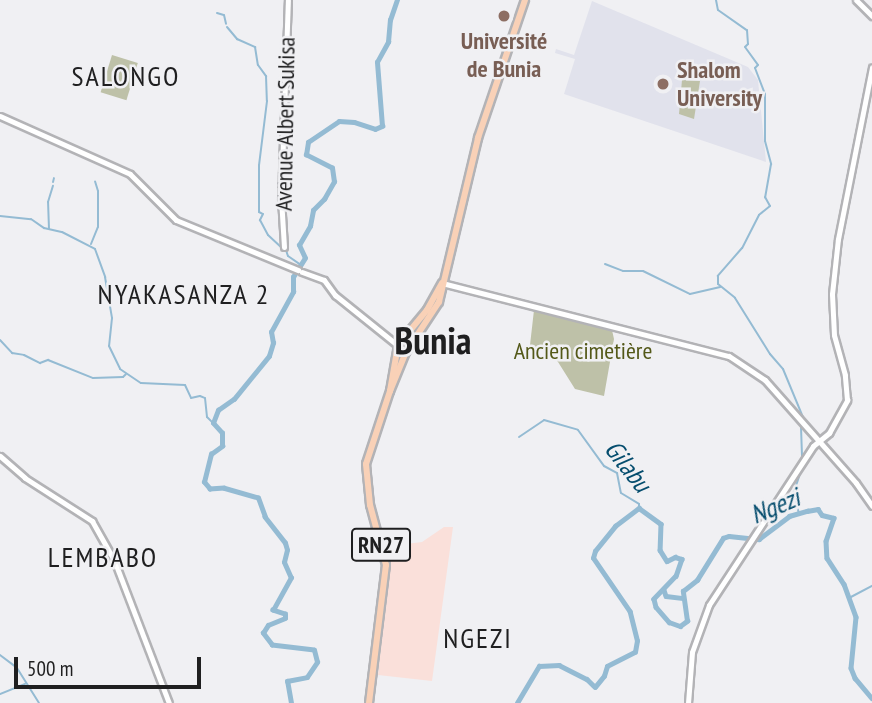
<!DOCTYPE html>
<meta charset="utf-8">
<style>
body{margin:0}
#map{position:relative;width:872px;height:703px;overflow:hidden;background:#f0f0f3;font-family:"PT Sans Narrow",sans-serif}
div>[style]{position:absolute}
[style*='--x']{left:calc(var(--x)*1px);top:calc(var(--y)*1px);width:calc(var(--w)*1px);rotate:calc(var(--a)*1deg)}
.commercial>*{inset:0;background:#fae0da}
.built>*{inset:0;background:#e1e2ec}
.green>*{inset:0;background:#bec1a8;transform-origin:0 0}
.stream>*{height:2px;margin:-1px;padding:0 1px;transform-origin:1px;border-radius:1px;background:#94bbd3}
.river>*{height:4.5px;margin:-2.25px;padding:0 2.25px;transform-origin:2.25px;border-radius:2.25px;background:#94bbd3}
.roads{filter:drop-shadow(2px 0 #b3b3b6) drop-shadow(-2px 0 #b3b3b6) drop-shadow(0 2px #b3b3b6) drop-shadow(0 -2px #b3b3b6)}
.secondary>*{height:5px;margin:-2.5px;padding:0 2.5px;transform-origin:2.5px;border-radius:2.5px;background:#fff}
.primary>*{height:6px;margin:-3px;padding:0 3px;transform-origin:3px;border-radius:3px;background:#f9d1b7}
.dots>*{width:19px;height:19px;translate:-50% -50%;box-sizing:border-box;border:4px solid #f0f0f3;border-radius:50%}
span{translate:-50% -50%;white-space:nowrap;text-align:center;line-height:1.15;-webkit-text-stroke:5px #f0f0f3;paint-order:stroke}
.shield-label span{padding:2px 5px;background:#f0f0f3;border:2px solid;border-radius:5px;-webkit-text-stroke-width:0}
.shield-label{font-size:23px;color:#1f1f20;font-weight:700}
.education-label{font-size:24px;color:#785e54;font-weight:700}
.left{translate:0 -50%;text-align:left}
.street-label{font-size:24px;color:#1f1f20}
.park-label{font-size:24px;color:#535818}
.water-label{font-size:26px;color:#054d6e;font-style:italic}
.quarter-label{font-size:28px;color:#1f1f20;letter-spacing:2px}
.town-label{font-size:38px;color:#1f1f20;font-weight:700}
.scale{position:absolute;left:14px;top:657px;width:187px;height:32px;box-sizing:border-box;border:4px solid #1f1f20;border-top:0;padding-left:9px;font-size:21px;line-height:24px;white-space:nowrap;color:#1f1f20;-webkit-text-stroke:5px #f0f0f3;paint-order:stroke}
</style>
<div id="map">
<div class="commercial">
<i style="clip-path:polygon(444px 527px,453px 527px,432px 681px,378px 675px,389px 567px,382px 543px,386px 535px,406px 544px,422px 542px)"></i>
</div>
<div class="built">
<i style="clip-path:polygon(592px 1px,748px 67px,758px 80px,766px 162px,564px 94px,575px 59px,555px 53px,556px 49px,574px 55px)"></i>
</div>
<div class="green">
<i style="left:112px;top:55px;width:27px;height:39px;rotate:17deg"></i>
<i style="clip-path:polygon(682px 80px,700px 81px,694px 119px,679px 114px)"></i>
<i style="clip-path:polygon(534px 310px,612px 330px,614px 339px,604px 396px,575px 389px,553px 354px,530px 345px)"></i>
</div>
<div class="stream">
<i style="--x:716;--y:0;--w:10;--a:79"></i>
<i style="--x:718;--y:10;--w:35;--a:35"></i>
<i style="--x:747;--y:30;--w:14;--a:86"></i>
<i style="--x:748;--y:44;--w:4;--a:135"></i>
<i style="--x:745;--y:47;--w:22;--a:54"></i>
<i style="--x:758;--y:65;--w:4;--a:135"></i>
<i style="--x:755;--y:68;--w:28;--a:69"></i>
<i style="--x:765;--y:94;--w:47;--a:90"></i>
<i style="--x:765;--y:141;--w:24;--a:75"></i>
<i style="--x:771;--y:164;--w:34;--a:100"></i>
<i style="--x:765;--y:197;--w:10;--a:61"></i>
<i style="--x:770;--y:206;--w:14;--a:141"></i>
<i style="--x:759;--y:215;--w:37;--a:117"></i>
<i style="--x:742;--y:248;--w:37;--a:131"></i>
<i style="--x:718;--y:276;--w:8;--a:90"></i>
<i style="--x:718;--y:284;--w:22;--a:39"></i>
<i style="--x:735;--y:298;--w:66;--a:58"></i>
<i style="--x:770;--y:354;--w:20;--a:49"></i>
<i style="--x:783;--y:369;--w:57;--a:67.5"></i>
<i style="--x:217;--y:13;--w:7;--a:16"></i>
<i style="--x:224;--y:15;--w:9;--a:77"></i>
<i style="--x:227;--y:27;--w:16;--a:50"></i>
<i style="--x:237;--y:39;--w:20;--a:24"></i>
<i style="--x:255;--y:47;--w:18;--a:81"></i>
<i style="--x:258;--y:65;--w:14;--a:54"></i>
<i style="--x:266;--y:76;--w:25;--a:88"></i>
<i style="--x:267;--y:101;--w:64;--a:97.1"></i>
<i style="--x:259;--y:165;--w:47;--a:90"></i>
<i style="--x:259;--y:212;--w:4;--a:27"></i>
<i style="--x:263;--y:214;--w:7;--a:117"></i>
<i style="--x:260;--y:220;--w:17;--a:62"></i>
<i style="--x:268;--y:235;--w:18;--a:43"></i>
<i style="--x:53;--y:182;--w:4;--a:-76"></i>
<i style="--x:0;--y:216;--w:31;--a:6"></i>
<i style="--x:31;--y:219;--w:16;--a:35"></i>
<i style="--x:44;--y:228;--w:18;--a:13"></i>
<i style="--x:62;--y:232;--w:37;--a:27"></i>
<i style="--x:95;--y:249;--w:30;--a:70"></i>
<i style="--x:105;--y:277;--w:42;--a:80.3"></i>
<i style="--x:112;--y:318;--w:28;--a:96"></i>
<i style="--x:109;--y:346;--w:25;--a:64"></i>
<i style="--x:120;--y:369;--w:25;--a:34"></i>
<i style="--x:141;--y:383;--w:44;--a:2.6"></i>
<i style="--x:185;--y:385;--w:14;--a:65"></i>
<i style="--x:191;--y:398;--w:9;--a:-13"></i>
<i style="--x:200;--y:396;--w:5;--a:22"></i>
<i style="--x:205;--y:398;--w:19;--a:84"></i>
<i style="--x:207;--y:417;--w:8;--a:45"></i>
<i style="--x:49;--y:229;--w:27;--a:-92"></i>
<i style="--x:48;--y:202;--w:17;--a:-73"></i>
<i style="--x:91;--y:244;--w:18;--a:-68"></i>
<i style="--x:98;--y:227;--w:36;--a:-90"></i>
<i style="--x:98;--y:191;--w:10;--a:-107"></i>
<i style="--x:286;--y:250;--w:6;--a:72"></i>
<i style="--x:288;--y:256;--w:16;--a:35"></i>
<i style="--x:605;--y:264;--w:19;--a:21"></i>
<i style="--x:623;--y:271;--w:20;--a:0"></i>
<i style="--x:643;--y:271;--w:52;--a:26.1"></i>
<i style="--x:690;--y:294;--w:31;--a:-13"></i>
<i style="--x:0;--y:340;--w:18;--a:47"></i>
<i style="--x:12;--y:353;--w:12;--a:9"></i>
<i style="--x:24;--y:355;--w:18;--a:27"></i>
<i style="--x:40;--y:363;--w:9;--a:-21"></i>
<i style="--x:48;--y:360;--w:48;--a:21.8"></i>
<i style="--x:93;--y:378;--w:30;--a:-2"></i>
<i style="--x:123;--y:377;--w:4;--a:-45"></i>
<i style="--x:801;--y:427;--w:31;--a:88"></i>
<i style="--x:519;--y:437;--w:30;--a:-34"></i>
<i style="--x:544;--y:420;--w:35;--a:16"></i>
<i style="--x:578;--y:430;--w:44;--a:54.2"></i>
<i style="--x:604;--y:466;--w:15;--a:28"></i>
<i style="--x:617;--y:473;--w:20;--a:79"></i>
<i style="--x:621;--y:493;--w:21;--a:31"></i>
<i style="--x:639;--y:504;--w:4;--a:90"></i>
<i style="--x:799;--y:514;--w:23;--a:-103"></i>
<i style="--x:794;--y:492;--w:28;--a:-72"></i>
<i style="--x:849;--y:598;--w:26;--a:-28"></i>
<i style="--x:0;--y:655;--w:21;--a:37"></i>
<i style="--x:17;--y:668;--w:41;--a:57.8"></i>
<i style="--x:0;--y:694;--w:27;--a:-22"></i>
</div>
<div class="river">
<i style="--x:664;--y:590;--w:6;--a:72"></i>
<i style="--x:666;--y:596;--w:17;--a:7"></i>
<i style="--x:291;--y:703;--w:22;--a:-100"></i>
<i style="--x:287;--y:681;--w:20;--a:-11"></i>
<i style="--x:307;--y:677;--w:18;--a:-56"></i>
<i style="--x:317;--y:662;--w:12;--a:-104"></i>
<i style="--x:314;--y:650;--w:42;--a:-173.2"></i>
<i style="--x:272;--y:645;--w:15;--a:-127"></i>
<i style="--x:263;--y:633;--w:9;--a:-58"></i>
<i style="--x:268;--y:625;--w:18;--a:-22"></i>
<i style="--x:285;--y:618;--w:4;--a:-90"></i>
<i style="--x:285;--y:614;--w:13;--a:-162"></i>
<i style="--x:273;--y:610;--w:37;--a:-61"></i>
<i style="--x:291;--y:578;--w:17;--a:-114"></i>
<i style="--x:284;--y:562;--w:12;--a:-76"></i>
<i style="--x:287;--y:550;--w:7;--a:-106"></i>
<i style="--x:285;--y:543;--w:33;--a:-128"></i>
<i style="--x:265;--y:517;--w:20;--a:-110"></i>
<i style="--x:258;--y:498;--w:35;--a:-164"></i>
<i style="--x:224;--y:488;--w:14;--a:176"></i>
<i style="--x:210;--y:489;--w:9;--a:-131"></i>
<i style="--x:204;--y:482;--w:29;--a:-76"></i>
<i style="--x:211;--y:454;--w:14;--a:-36"></i>
<i style="--x:222;--y:446;--w:13;--a:-90"></i>
<i style="--x:222;--y:433;--w:13;--a:-132"></i>
<i style="--x:213;--y:423;--w:14;--a:-69"></i>
<i style="--x:218;--y:410;--w:19;--a:-35"></i>
<i style="--x:234;--y:399;--w:55;--a:-50.9"></i>
<i style="--x:269;--y:356;--w:14;--a:-73"></i>
<i style="--x:273;--y:343;--w:11;--a:-100"></i>
<i style="--x:271;--y:332;--w:46;--a:-61.2"></i>
<i style="--x:293;--y:292;--w:15;--a:-90"></i>
<i style="--x:293;--y:277;--w:22;--a:-58"></i>
<i style="--x:305;--y:258;--w:14;--a:-115"></i>
<i style="--x:299;--y:245;--w:22;--a:-60"></i>
<i style="--x:310;--y:226;--w:16;--a:-79"></i>
<i style="--x:313;--y:210;--w:16;--a:-45"></i>
<i style="--x:324;--y:199;--w:20;--a:-60"></i>
<i style="--x:334;--y:182;--w:14;--a:-98"></i>
<i style="--x:332;--y:168;--w:29;--a:-153"></i>
<i style="--x:306;--y:155;--w:13;--a:-81"></i>
<i style="--x:308;--y:142;--w:37;--a:-34"></i>
<i style="--x:339;--y:121;--w:15;--a:4"></i>
<i style="--x:354;--y:122;--w:22;--a:18"></i>
<i style="--x:375;--y:129;--w:8;--a:-23"></i>
<i style="--x:382;--y:126;--w:64;--a:-94.5"></i>
<i style="--x:377;--y:62;--w:23;--a:-61"></i>
<i style="--x:388;--y:42;--w:22;--a:-85"></i>
<i style="--x:390;--y:20;--w:21;--a:-71"></i>
<i style="--x:517;--y:703;--w:43;--a:-59.3"></i>
<i style="--x:539;--y:666;--w:20;--a:-3"></i>
<i style="--x:559;--y:665;--w:31;--a:27"></i>
<i style="--x:587;--y:679;--w:11;--a:45"></i>
<i style="--x:595;--y:687;--w:14;--a:-51"></i>
<i style="--x:604;--y:676;--w:10;--a:-73"></i>
<i style="--x:607;--y:666;--w:31;--a:-27"></i>
<i style="--x:635;--y:652;--w:11;--a:-80"></i>
<i style="--x:637;--y:641;--w:30;--a:-104"></i>
<i style="--x:630;--y:612;--w:65;--a:-124.4"></i>
<i style="--x:593;--y:558;--w:7;--a:-74"></i>
<i style="--x:595;--y:551;--w:32;--a:-51"></i>
<i style="--x:615;--y:526;--w:30;--a:-37"></i>
<i style="--x:639;--y:508;--w:27;--a:36"></i>
<i style="--x:661;--y:524;--w:26;--a:92"></i>
<i style="--x:660;--y:550;--w:13;--a:58"></i>
<i style="--x:667;--y:561;--w:9;--a:-27"></i>
<i style="--x:675;--y:557;--w:7;--a:16"></i>
<i style="--x:682;--y:559;--w:18;--a:109"></i>
<i style="--x:676;--y:576;--w:32;--a:134"></i>
<i style="--x:654;--y:599;--w:8;--a:76"></i>
<i style="--x:656;--y:607;--w:20;--a:49"></i>
<i style="--x:669;--y:622;--w:12;--a:20"></i>
<i style="--x:680;--y:626;--w:9;--a:-36"></i>
<i style="--x:687;--y:621;--w:30;--a:-98"></i>
<i style="--x:683;--y:591;--w:18;--a:-38"></i>
<i style="--x:697;--y:580;--w:49;--a:-58.2"></i>
<i style="--x:723;--y:538;--w:6;--a:-18"></i>
<i style="--x:729;--y:536;--w:30;--a:6"></i>
<i style="--x:759;--y:539;--w:38;--a:-37"></i>
<i style="--x:789;--y:516;--w:19;--a:-16"></i>
<i style="--x:807;--y:511;--w:11;--a:-10"></i>
<i style="--x:818;--y:509;--w:7;--a:56"></i>
<i style="--x:822;--y:515;--w:12;--a:14"></i>
<i style="--x:834;--y:518;--w:24;--a:109"></i>
<i style="--x:826;--y:541;--w:17;--a:87"></i>
<i style="--x:827;--y:558;--w:31;--a:57"></i>
<i style="--x:844;--y:584;--w:35;--a:70"></i>
<i style="--x:856;--y:617;--w:51;--a:95.6"></i>
<i style="--x:851;--y:668;--w:11;--a:68"></i>
<i style="--x:855;--y:678;--w:26;--a:50"></i>
</div>
<div class="roads">
<div class="secondary">
<i style="--x:856;--y:0;--w:23;--a:45"></i>
<i style="--x:0;--y:116;--w:142;--a:24"></i>
<i style="--x:130;--y:174;--w:65;--a:45"></i>
<i style="--x:176;--y:220;--w:132;--a:22.3"></i>
<i style="--x:284;--y:247;--w:49;--a:-93.5"></i>
<i style="--x:281;--y:198;--w:198;--a:-88"></i>
<i style="--x:302;--y:272;--w:23;--a:20"></i>
<i style="--x:324;--y:280;--w:19;--a:54"></i>
<i style="--x:335;--y:295;--w:91;--a:38.8"></i>
<i style="--x:442;--y:283;--w:296;--a:14.3"></i>
<i style="--x:729;--y:356;--w:43;--a:33.7"></i>
<i style="--x:765;--y:380;--w:137;--a:48.5"></i>
<i style="--x:856;--y:483;--w:28;--a:55"></i>
<i style="--x:0;--y:456;--w:33;--a:41"></i>
<i style="--x:25;--y:478;--w:80;--a:32.7"></i>
<i style="--x:92;--y:521;--w:45;--a:60.6"></i>
<i style="--x:114;--y:560;--w:153;--a:69"></i>
<i style="--x:688;--y:703;--w:51;--a:-85.5"></i>
<i style="--x:692;--y:652;--w:50;--a:-70.1"></i>
<i style="--x:709;--y:605;--w:190;--a:-56.8"></i>
<i style="--x:813;--y:446;--w:21;--a:-39"></i>
<i style="--x:829;--y:433;--w:38;--a:-61"></i>
<i style="--x:847;--y:400;--w:25;--a:-95"></i>
<i style="--x:845;--y:375;--w:41;--a:-105.4"></i>
<i style="--x:834;--y:335;--w:41;--a:-92.8"></i>
<i style="--x:832;--y:294;--w:55;--a:-83.8"></i>
<i style="--x:838;--y:239;--w:175;--a:-78.8"></i>
</div>
<div class="primary">
<i style="--x:390;--y:391;--w:42;--a:-67.7"></i>
<i style="--x:406;--y:352;--w:60;--a:-56.6"></i>
<i style="--x:439;--y:302;--w:169;--a:-76.6"></i>
<i style="--x:478;--y:138;--w:146;--a:-71.2"></i>
<i style="--x:369;--y:703;--w:139;--a:-83"></i>
<i style="--x:386;--y:565;--w:62;--a:-104.9"></i>
<i style="--x:370;--y:505;--w:41;--a:-95.6"></i>
<i style="--x:366;--y:464;--w:77;--a:-71.8"></i>
<i style="--x:390;--y:391;--w:47;--a:-80.1"></i>
<i style="--x:398;--y:345;--w:45;--a:-50.4"></i>
<i style="--x:427;--y:310;--w:31;--a:-61"></i>
</div>
</div>
<div class="dots">
<i style="left:504px;top:16px;background:#8d6e63"></i>
<i style="left:663px;top:84px;background:#8d6e63"></i>
</div>
<div class="shield-label">
<span style="left:381px;top:545px">RN27</span>
</div>
<div class="education-label">
<span style="left:504px;top:55px">Université<br>de Bunia</span>
<span class="left" style="left:677px;top:84px">Shalom<br>University</span>
</div>
<div class="street-label">
<span style="left:285px;top:124px;rotate:-89deg">Avenue Albert Sukisa</span>
</div>
<div class="park-label">
<span style="left:583px;top:351px">Ancien cimetière</span>
</div>
<div class="water-label">
<span style="left:628px;top:466px;rotate:52deg">Gilabu</span>
<span style="left:775px;top:506px;rotate:-23deg">Ngezi</span>
</div>
<div class="quarter-label">
<span style="left:126px;top:76px">SALONGO</span>
<span style="left:184px;top:294px">NYAKASANZA 2</span>
<span style="left:103px;top:557px">LEMBABO</span>
<span style="left:478px;top:638px">NGEZI</span>
</div>
<div class="town-label">
<span style="left:433px;top:340px">Bunia</span>
</div>
<div class="scale">500 m</div>
</div>
